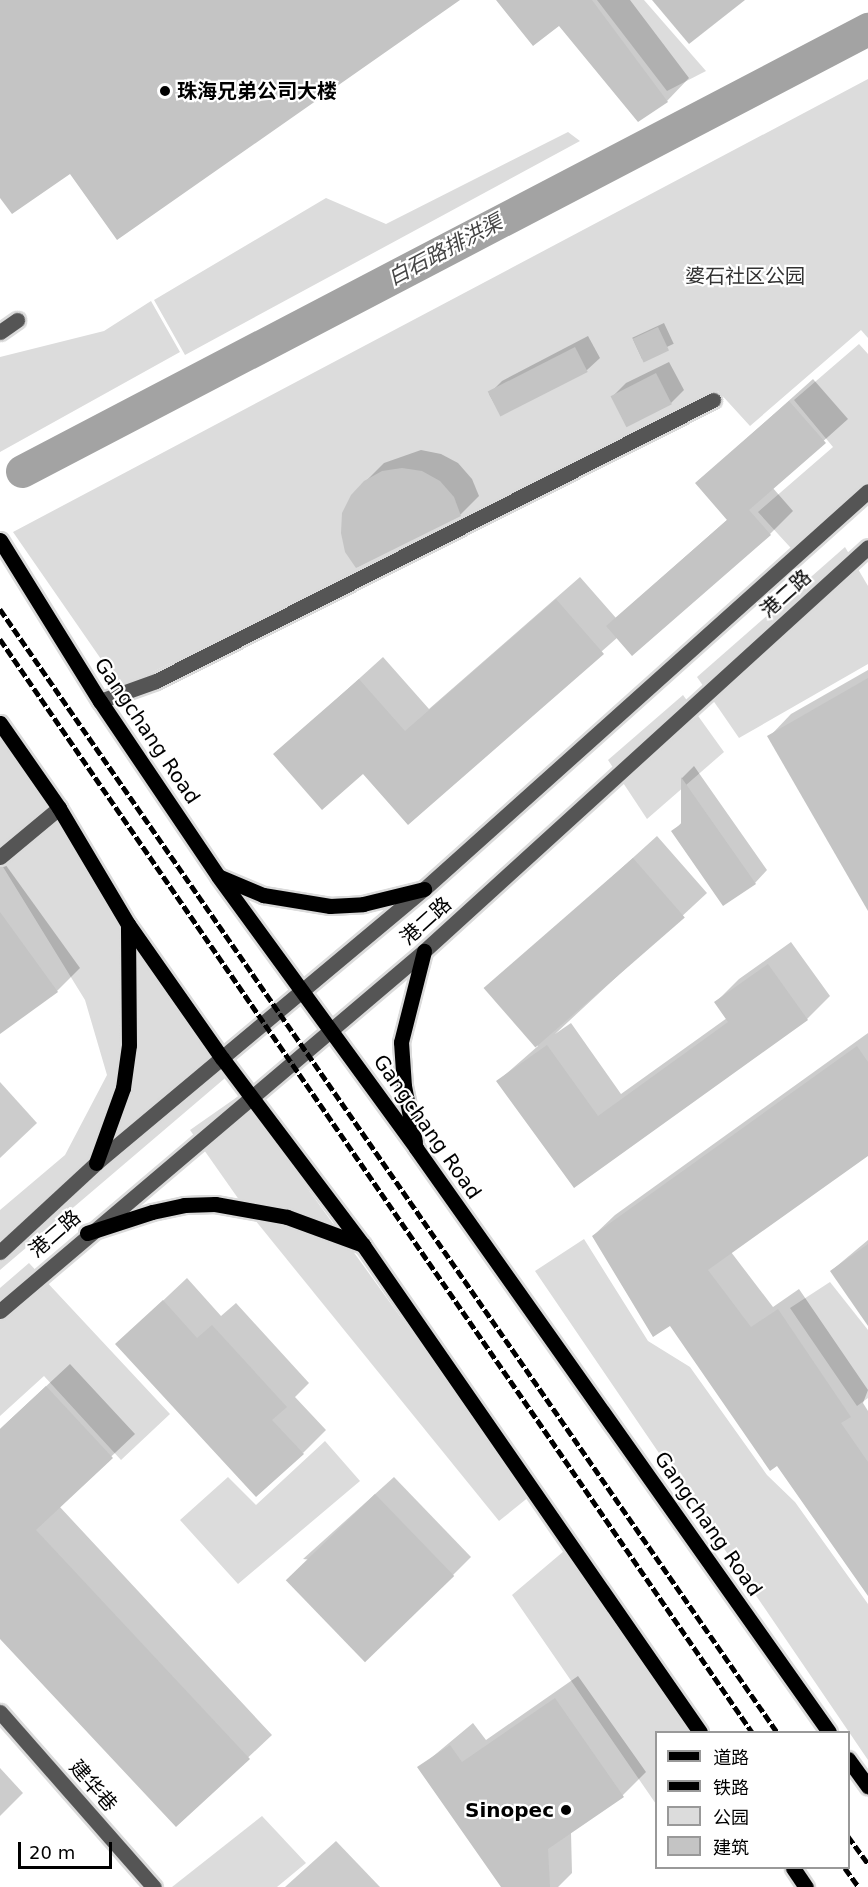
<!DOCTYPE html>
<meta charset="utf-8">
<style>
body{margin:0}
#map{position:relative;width:868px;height:1887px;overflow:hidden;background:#fff;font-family:"DejaVu Sans","Noto Sans SC",sans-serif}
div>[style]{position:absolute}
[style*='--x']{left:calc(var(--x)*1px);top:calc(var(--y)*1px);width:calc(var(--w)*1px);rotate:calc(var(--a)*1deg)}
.green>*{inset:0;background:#dcdcdc}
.shadow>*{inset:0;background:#0003;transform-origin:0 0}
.canal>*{height:33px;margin:-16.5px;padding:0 16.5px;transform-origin:16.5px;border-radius:16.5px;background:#a3a3a3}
.building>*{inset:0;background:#c4c4c4;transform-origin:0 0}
.roads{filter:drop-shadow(2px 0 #dbdbdb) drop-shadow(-2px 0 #dbdbdb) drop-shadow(0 2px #dbdbdb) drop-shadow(0 -2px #dbdbdb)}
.minor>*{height:15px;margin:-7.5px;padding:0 7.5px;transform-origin:7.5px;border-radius:7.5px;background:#555}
.major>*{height:15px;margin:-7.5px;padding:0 7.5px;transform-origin:7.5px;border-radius:7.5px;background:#000}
.rail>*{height:4.5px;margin-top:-2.25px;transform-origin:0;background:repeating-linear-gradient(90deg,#000 0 9px,transparent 0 12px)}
.dots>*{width:16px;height:16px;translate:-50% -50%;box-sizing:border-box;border:3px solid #fff;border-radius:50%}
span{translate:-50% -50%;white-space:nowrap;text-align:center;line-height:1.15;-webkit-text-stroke:4.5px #fff;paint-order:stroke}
.poi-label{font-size:20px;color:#000;font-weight:700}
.left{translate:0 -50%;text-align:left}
.right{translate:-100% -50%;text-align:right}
.park-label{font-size:20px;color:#333}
.street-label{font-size:20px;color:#000}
.water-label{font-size:21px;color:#444;font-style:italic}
.legend{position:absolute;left:655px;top:1731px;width:195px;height:138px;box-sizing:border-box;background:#fff;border:2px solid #999;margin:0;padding:8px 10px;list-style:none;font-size:18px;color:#000}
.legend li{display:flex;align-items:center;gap:12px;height:30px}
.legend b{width:30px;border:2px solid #999}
.scale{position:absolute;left:18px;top:1842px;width:94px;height:27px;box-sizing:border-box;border:3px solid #000;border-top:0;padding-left:8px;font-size:18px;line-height:21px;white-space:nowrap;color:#000;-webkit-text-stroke:4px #fff;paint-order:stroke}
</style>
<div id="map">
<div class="green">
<i style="clip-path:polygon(597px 0,644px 0,706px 71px,667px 91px)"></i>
<i style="clip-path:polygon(868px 79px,868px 338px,861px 330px,750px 426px,718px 391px,121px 688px,13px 532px)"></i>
<i style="clip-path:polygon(568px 132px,580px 141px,185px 355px,154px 300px,326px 198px,386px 224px)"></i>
<i style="clip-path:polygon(151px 301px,180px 352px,0 452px,0 357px,104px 331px)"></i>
<i style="clip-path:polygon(859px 344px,868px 354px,868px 497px,800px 558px,758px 512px,833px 447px,794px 400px)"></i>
<i style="clip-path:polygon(845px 547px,868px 586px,868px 664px,739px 738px,697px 677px)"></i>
<i style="clip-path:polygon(683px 695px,724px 752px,647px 819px,608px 760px)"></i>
<i style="clip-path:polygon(0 727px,231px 1073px,0 1270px,0 1210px,65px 1155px,107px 1075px,85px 1000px,0 862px)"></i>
<i style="clip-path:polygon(240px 1095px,530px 1496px,499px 1521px,242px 1204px,190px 1130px)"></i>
<i style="clip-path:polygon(584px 1239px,648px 1341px,690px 1367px,767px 1475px,795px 1502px,868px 1604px,868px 1760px,535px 1271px)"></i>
<i style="clip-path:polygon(29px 1263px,170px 1414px,121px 1460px,44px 1376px,0 1416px,0 1288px)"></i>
<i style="clip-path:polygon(830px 1282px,868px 1330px,868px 1398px,857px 1406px,790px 1308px)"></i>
<i style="clip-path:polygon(325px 1441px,360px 1481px,238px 1584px,180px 1520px,228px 1477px,256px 1505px)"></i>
<i style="clip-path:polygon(564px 1551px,691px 1732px,656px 1732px,656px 1804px,512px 1595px)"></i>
<i style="clip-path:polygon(262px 1816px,306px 1863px,277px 1887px,172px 1887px)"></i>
</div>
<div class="shadow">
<i style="clip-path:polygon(497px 0,630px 0,689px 78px,667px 101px,559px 24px)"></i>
<i style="left:664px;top:323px;width:23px;height:35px;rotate:65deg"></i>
<i style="clip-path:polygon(588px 336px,600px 358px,587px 370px,501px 415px,489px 394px,502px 381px)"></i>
<i style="clip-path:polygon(669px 362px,684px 390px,671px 403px,628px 425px,613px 396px,626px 383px)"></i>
<i style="clip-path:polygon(813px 379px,848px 419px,772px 487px,793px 511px,770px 534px,618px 637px,408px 822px,363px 772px,275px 755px,383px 657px,429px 709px,580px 577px,616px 618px,728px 519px,697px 483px)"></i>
<i style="clip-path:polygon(421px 450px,441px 454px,458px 463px,472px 479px,479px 496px,461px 514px,357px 567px,365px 482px,384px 463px)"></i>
<i style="clip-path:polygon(868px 670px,868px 908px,769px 737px,791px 714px)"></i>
<i style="clip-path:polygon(694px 766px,767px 870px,755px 883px,673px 832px,682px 822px,682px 778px)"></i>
<i style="clip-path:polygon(657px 836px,707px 893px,555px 1034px,571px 1023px,621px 1094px,727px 1018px,716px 1002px,739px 979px,791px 942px,830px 996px,807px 1019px,574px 1186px,498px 1081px,538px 1046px,487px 990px)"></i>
<i style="clip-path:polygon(0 857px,80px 968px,57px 991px,0 1032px)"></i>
<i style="clip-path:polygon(868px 1033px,868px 1154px,731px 1252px,773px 1307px,799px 1289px,868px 1390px,863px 1403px,868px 1411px,868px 1594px,778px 1464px,671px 1324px,593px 1236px,615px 1215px)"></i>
<i style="clip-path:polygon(0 1082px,37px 1123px,0 1158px)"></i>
<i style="clip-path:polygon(868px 1240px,868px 1322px,831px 1271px)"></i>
<i style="clip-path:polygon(187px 1278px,221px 1316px,236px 1303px,309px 1383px,295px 1397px,326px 1430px,303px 1453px,117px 1344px)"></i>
<i style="clip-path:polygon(70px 1364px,135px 1434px,59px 1506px,272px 1735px,176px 1825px,0 1636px,0 1429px)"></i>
<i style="clip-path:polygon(394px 1477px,471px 1557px,453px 1575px,303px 1559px)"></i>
<i style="clip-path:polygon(578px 1676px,646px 1772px,623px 1795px,571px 1832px,572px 1873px,558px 1887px,503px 1887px,419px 1768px,473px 1723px,486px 1740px)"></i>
<i style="clip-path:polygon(0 1768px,23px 1793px,0 1816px)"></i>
<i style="clip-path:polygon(336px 1841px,380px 1887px,285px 1887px)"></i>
</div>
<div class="canal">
<i style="--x:22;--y:471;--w:955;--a:-27.59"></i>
</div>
<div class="building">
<i style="clip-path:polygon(0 0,460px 0,117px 240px,70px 174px,12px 214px,0 198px)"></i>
<i style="clip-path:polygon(496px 0,592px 0,668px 102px,638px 122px,559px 26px,533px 46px)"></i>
<i style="clip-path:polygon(652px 0,745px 0,689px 44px)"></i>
<i style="left:658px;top:327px;width:26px;height:28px;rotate:65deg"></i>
<i style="left:575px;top:347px;width:28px;height:98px;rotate:63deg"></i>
<i style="left:656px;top:373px;width:35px;height:51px;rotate:63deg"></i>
<i style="clip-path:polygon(789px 401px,826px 443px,749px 510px,771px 535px,632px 656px,606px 626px,727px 520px,695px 483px)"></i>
<i style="clip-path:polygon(402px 468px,422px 471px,440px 481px,454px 497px,461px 516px,356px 568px,345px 552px,341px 533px,342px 513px,351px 495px,364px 481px,382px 471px)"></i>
<i style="clip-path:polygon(556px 599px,604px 654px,408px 825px,363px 774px,322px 810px,273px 754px,359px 679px,405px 731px)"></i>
<i style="clip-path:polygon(868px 678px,868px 911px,767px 736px)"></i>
<i style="clip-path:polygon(681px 777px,756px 884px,723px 906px,671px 831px,681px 824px)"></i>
<i style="left:633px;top:858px;width:79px;height:198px;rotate:49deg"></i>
<i style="clip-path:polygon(0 912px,58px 992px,0 1034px)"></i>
<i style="clip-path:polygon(768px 964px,808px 1020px,574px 1188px,496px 1081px,547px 1045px,598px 1116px,728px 1022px,714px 1002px)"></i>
<i style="clip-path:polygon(857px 1046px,868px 1062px,868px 1156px,708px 1270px,751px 1327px,778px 1309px,851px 1417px,841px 1423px,868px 1462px,868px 1596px,777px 1466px,770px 1471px,670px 1326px,653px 1337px,592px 1236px)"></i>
<i style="clip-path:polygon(868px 1244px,868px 1326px,830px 1271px)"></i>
<i style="clip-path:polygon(163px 1300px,197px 1338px,212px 1325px,287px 1407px,272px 1420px,304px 1454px,256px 1497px,115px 1344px)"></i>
<i style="clip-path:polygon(46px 1386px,113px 1458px,36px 1530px,250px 1759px,176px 1827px,0 1639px,0 1429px)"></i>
<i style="left:375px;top:1494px;width:114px;height:124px;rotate:46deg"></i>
<i style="clip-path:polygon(555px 1698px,624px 1797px,548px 1849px,550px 1887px,501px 1887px,417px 1767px,450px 1745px,462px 1762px)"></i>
</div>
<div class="roads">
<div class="minor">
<i style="--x:0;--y:332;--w:21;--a:-35"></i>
<i style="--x:100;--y:701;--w:59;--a:-19.7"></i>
<i style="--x:156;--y:681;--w:624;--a:-26.77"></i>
<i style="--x:0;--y:857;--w:77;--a:-39.7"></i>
<i style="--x:0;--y:1252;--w:131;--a:-42.8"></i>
<i style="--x:96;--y:1163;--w:427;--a:-39.9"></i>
<i style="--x:424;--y:889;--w:596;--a:-41.87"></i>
<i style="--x:0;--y:1311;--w:556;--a:-40.33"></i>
<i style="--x:424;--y:951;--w:600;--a:-42.3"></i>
<i style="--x:0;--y:1712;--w:233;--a:48.7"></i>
</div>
<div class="major">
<i style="--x:0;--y:540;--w:190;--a:58.2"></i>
<i style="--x:100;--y:701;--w:211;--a:56"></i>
<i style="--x:218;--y:876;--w:336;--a:53.9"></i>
<i style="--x:416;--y:1148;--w:715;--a:54.73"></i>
<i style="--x:0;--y:723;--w:103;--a:55.2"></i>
<i style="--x:59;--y:808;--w:135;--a:59.3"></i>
<i style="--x:128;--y:924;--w:164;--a:55"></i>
<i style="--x:222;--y:1058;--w:234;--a:53"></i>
<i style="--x:363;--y:1245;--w:592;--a:55.32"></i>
<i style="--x:220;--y:877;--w:47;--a:22.7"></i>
<i style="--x:263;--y:895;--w:68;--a:9.3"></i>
<i style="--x:330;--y:906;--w:33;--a:-3"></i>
<i style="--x:363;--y:904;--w:63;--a:-13.8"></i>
<i style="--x:415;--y:1142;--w:57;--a:-101.1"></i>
<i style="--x:404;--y:1086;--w:44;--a:-93.9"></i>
<i style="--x:401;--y:1042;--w:94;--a:-75.8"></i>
<i style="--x:96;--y:1163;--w:80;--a:-70.2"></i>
<i style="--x:123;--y:1088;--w:43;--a:-82.1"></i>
<i style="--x:129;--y:1045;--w:121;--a:-90.5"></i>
<i style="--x:87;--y:1233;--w:68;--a:-17.9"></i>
<i style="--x:152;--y:1212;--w:33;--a:-12"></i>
<i style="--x:184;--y:1205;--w:31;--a:-2"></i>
<i style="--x:215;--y:1204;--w:73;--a:10.2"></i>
<i style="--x:287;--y:1217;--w:81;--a:20.2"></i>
<i style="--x:848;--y:1759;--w:34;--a:54"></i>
<i style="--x:793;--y:1868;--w:23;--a:56"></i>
</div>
</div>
<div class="rail">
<i style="--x:0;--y:609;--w:1366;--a:55.32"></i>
<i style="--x:0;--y:639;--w:1327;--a:55.47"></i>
<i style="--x:848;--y:1836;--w:34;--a:54"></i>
<i style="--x:845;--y:1868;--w:24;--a:54"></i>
</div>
<div class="dots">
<i style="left:165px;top:91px;background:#000"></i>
<i style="left:566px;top:1810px;background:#000"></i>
</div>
<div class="poi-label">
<span class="left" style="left:177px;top:91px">珠海兄弟公司大楼</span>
<span class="right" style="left:554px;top:1810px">Sinopec</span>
</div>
<div class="park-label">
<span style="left:745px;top:276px">婆石社区公园</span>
</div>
<div class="street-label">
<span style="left:786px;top:594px;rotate:-42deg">港二路</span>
<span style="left:147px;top:731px;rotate:56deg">Gangchang Road</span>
<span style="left:426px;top:921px;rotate:-42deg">港二路</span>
<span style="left:427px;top:1127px;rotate:55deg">Gangchang Road</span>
<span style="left:55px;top:1234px;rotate:-41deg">港二路</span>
<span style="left:708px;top:1524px;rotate:55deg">Gangchang Road</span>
<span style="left:93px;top:1786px;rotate:49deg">建华巷</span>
</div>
<div class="water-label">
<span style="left:445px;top:250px;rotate:-28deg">白石路排洪渠</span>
</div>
<ul class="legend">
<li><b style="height:8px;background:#000"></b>道路</li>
<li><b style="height:8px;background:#000"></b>铁路</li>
<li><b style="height:16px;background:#dcdcdc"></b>公园</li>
<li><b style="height:16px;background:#c4c4c4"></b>建筑</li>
</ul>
<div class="scale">20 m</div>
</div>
